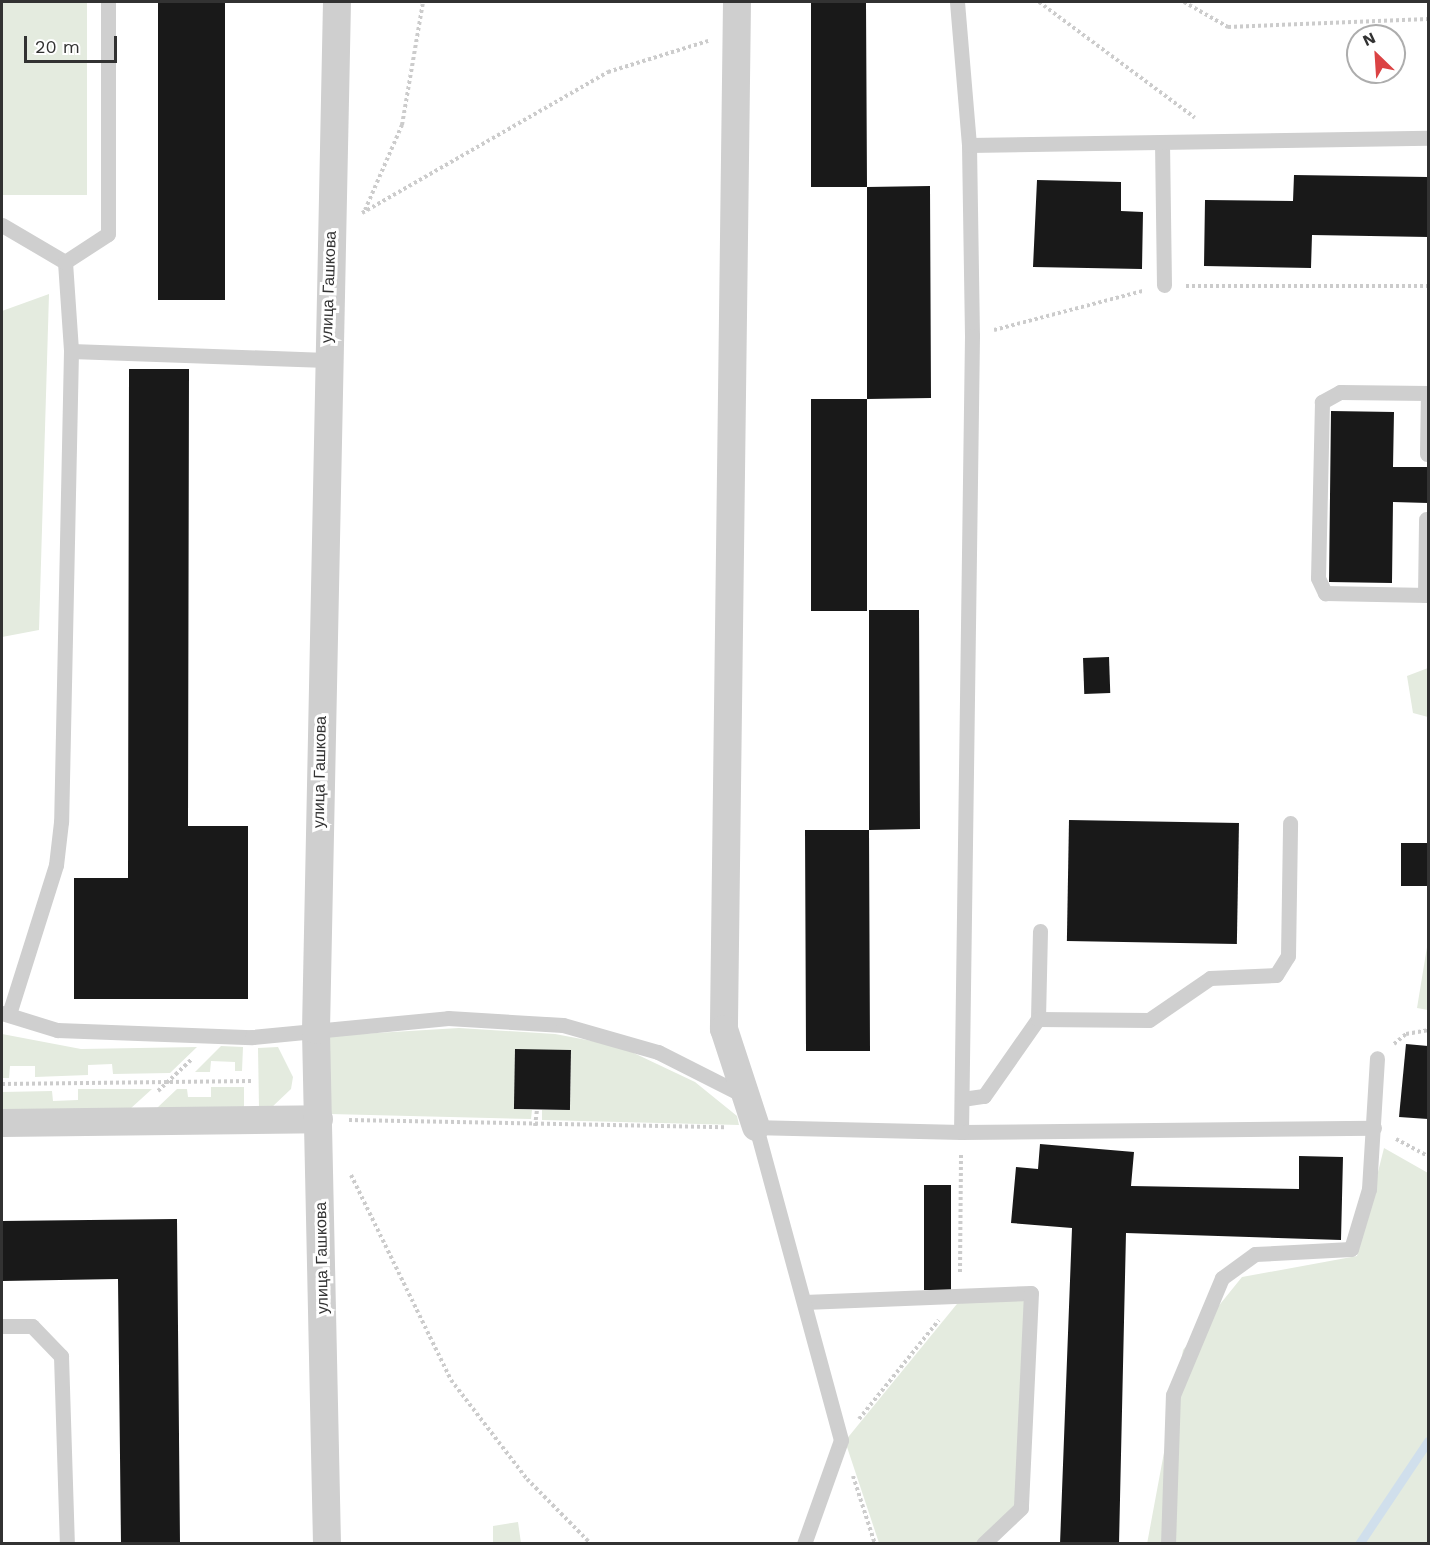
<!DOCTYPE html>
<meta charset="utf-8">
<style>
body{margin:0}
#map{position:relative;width:1430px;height:1545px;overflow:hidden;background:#fff;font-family:"Work Sans",sans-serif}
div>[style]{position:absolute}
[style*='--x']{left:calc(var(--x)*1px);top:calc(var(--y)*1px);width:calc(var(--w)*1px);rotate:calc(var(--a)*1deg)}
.green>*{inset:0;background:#e4ebdf;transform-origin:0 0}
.stream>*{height:9px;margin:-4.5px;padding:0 4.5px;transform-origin:4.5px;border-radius:4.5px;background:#d0dfec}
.building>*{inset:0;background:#191919;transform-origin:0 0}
.path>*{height:4px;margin-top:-2px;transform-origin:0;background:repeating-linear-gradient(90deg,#ccc 0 3px,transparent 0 6px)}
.service>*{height:15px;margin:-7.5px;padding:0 7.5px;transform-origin:7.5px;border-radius:7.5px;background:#cfcfcf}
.minor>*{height:28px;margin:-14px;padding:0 14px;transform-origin:14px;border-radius:14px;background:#cfcfcf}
span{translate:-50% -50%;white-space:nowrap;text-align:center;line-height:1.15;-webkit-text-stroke:6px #fff;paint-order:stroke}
.street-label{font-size:16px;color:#323232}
.frame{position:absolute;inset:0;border:3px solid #323232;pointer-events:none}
.north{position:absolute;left:1346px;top:24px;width:60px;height:60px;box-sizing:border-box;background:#fff;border:2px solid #adadad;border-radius:50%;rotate:335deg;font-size:16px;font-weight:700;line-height:24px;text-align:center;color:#323232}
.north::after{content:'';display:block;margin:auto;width:21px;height:27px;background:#db4344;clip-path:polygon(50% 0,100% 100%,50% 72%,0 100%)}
.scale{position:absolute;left:24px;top:36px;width:93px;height:27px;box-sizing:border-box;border:3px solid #323232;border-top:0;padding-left:8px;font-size:18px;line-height:21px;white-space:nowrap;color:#323232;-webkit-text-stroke:4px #fff;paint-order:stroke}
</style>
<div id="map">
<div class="green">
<i style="left:2px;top:2px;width:85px;height:193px"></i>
<i style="clip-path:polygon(49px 294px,39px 630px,2px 637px,2px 311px)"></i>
<i style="clip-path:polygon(1428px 668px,1428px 717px,1413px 713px,1407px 676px)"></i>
<i style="clip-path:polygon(1428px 941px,1428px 1010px,1417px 1008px)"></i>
<i style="clip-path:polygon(459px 1028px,555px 1034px,619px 1046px,695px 1082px,737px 1116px,739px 1125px,542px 1120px,542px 1110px,570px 1110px,571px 1050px,514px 1109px,532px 1110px,531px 1119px,330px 1114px,327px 1036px)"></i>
<i style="clip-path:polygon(2px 1034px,81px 1049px,197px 1047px,170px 1073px,113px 1074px,112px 1064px,88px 1065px,88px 1075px,35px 1077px,35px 1066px,10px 1066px,9px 1078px,2px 1078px)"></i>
<i style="clip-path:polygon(221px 1046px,243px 1047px,242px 1071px,235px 1071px,235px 1062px,211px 1061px,210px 1072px,195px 1072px)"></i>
<i style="clip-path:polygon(278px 1047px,293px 1077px,291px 1089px,271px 1108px,259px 1108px,258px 1048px)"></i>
<i style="clip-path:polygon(211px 1087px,244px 1087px,244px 1108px,157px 1108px,177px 1089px,187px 1089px,188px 1097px,211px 1097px)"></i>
<i style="clip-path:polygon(78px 1089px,152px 1089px,130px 1109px,2px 1112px,2px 1092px,52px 1091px,53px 1101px,78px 1100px)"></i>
<i style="clip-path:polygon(1384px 1148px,1428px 1173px,1428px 1543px,1147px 1544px,1183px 1350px,1242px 1277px,1357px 1256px)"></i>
<i style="clip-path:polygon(1028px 1295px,1018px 1506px,979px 1543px,879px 1543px,845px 1441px,961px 1299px)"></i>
<i style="clip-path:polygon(518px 1522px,521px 1543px,493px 1543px,493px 1526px)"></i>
</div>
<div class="stream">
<i style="--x:1359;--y:1544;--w:124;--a:-56.2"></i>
</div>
<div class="building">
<i style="left:158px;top:2px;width:67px;height:298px"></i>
<i style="clip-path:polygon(811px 2px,866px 2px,867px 187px,930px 186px,931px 398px,867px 399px,867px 187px,811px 187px)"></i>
<i style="clip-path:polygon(1294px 175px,1428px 177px,1428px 237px,1312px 235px,1311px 268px,1204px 266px,1205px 200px,1293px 201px)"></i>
<i style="clip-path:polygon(1037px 180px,1121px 182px,1121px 211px,1143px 212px,1142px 269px,1033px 267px)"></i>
<i style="clip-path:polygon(129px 369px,189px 369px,188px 826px,248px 826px,248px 999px,74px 999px,74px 878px,128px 878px)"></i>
<i style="left:811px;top:399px;width:56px;height:212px"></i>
<i style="clip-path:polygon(1331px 411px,1394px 412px,1393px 467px,1428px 467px,1428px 503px,1393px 502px,1392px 583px,1329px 582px)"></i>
<i style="clip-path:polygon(869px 610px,919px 610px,920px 829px,869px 830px,870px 1051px,806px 1051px,805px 830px,869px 830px)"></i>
<i style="left:1109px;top:657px;width:36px;height:26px;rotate:88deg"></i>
<i style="left:1069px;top:820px;width:170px;height:121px;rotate:1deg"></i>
<i style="left:1401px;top:843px;width:27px;height:43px"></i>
<i style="clip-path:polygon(1406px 1044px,1428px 1046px,1428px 1119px,1399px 1117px)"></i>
<i style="left:515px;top:1049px;width:56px;height:60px;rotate:1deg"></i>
<i style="clip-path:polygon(1040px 1144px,1134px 1152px,1131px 1186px,1299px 1189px,1299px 1156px,1343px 1157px,1341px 1240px,1126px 1233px,1119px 1544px,1060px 1544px,1072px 1228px,1011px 1223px,1016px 1167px,1038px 1169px)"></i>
<i style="left:924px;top:1185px;width:27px;height:105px"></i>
<i style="clip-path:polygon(177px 1219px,180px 1544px,121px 1544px,118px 1279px,2px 1281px,2px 1221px)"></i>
</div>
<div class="path">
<i style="--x:1039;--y:2;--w:194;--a:36.6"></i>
<i style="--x:1184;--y:2;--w:51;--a:29.6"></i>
<i style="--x:1228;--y:27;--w:200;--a:-2.3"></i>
<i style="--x:365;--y:210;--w:93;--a:-66.5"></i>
<i style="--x:402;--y:125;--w:125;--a:-80.3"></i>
<i style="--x:362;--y:213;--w:284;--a:-29.8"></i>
<i style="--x:608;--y:72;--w:105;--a:-17.2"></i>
<i style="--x:1186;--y:286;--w:242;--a:0"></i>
<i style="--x:994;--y:330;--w:154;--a:-14.7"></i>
<i style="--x:1394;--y:1044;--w:16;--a:-40"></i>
<i style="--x:1406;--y:1034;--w:22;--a:-10"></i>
<i style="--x:2;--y:1084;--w:250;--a:-0.7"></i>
<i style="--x:158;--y:1091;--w:47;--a:-43.3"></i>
<i style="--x:349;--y:1120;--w:376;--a:1.1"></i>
<i style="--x:535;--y:1126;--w:16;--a:-83"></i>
<i style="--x:1396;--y:1139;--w:36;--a:28"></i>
<i style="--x:351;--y:1175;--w:228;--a:64"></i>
<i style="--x:451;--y:1380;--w:125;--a:52.5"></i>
<i style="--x:527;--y:1479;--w:91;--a:45.4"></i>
<i style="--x:960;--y:1272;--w:118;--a:-89.5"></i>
<i style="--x:859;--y:1419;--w:127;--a:-51.1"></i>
<i style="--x:853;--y:1476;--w:71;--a:72.1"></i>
</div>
<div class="service">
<i style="--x:957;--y:2;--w:144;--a:85.2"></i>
<i style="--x:969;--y:145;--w:191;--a:89.1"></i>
<i style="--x:972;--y:336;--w:796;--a:90.79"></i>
<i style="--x:961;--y:1132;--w:413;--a:-0.6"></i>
<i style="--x:1162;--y:142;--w:143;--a:89.2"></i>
<i style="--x:969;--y:145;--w:459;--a:-0.9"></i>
<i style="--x:2;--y:225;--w:73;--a:30.4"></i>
<i style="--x:65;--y:262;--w:89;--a:86.1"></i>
<i style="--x:71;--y:351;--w:471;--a:91.2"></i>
<i style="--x:61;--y:822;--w:43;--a:96.6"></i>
<i style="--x:56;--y:865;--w:156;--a:107.5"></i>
<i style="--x:65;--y:262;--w:51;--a:-33.1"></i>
<i style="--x:108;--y:234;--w:232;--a:-90"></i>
<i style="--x:71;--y:351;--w:256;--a:2"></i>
<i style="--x:1428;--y:393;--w:88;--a:-179.3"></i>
<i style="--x:1340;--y:392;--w:21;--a:151"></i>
<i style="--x:1322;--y:402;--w:176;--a:91.3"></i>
<i style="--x:1318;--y:578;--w:17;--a:65"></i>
<i style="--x:1325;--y:593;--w:103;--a:1.1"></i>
<i style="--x:1427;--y:454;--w:61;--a:-89.1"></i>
<i style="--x:1425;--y:595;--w:76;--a:-89.2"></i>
<i style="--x:2;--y:1013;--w:58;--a:17.2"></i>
<i style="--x:57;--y:1030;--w:195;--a:2.1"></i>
<i style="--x:252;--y:1037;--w:197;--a:-5.5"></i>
<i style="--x:448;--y:1018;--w:115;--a:3.5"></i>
<i style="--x:563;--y:1025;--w:99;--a:15.9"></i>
<i style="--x:658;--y:1052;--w:93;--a:26.8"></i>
<i style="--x:1038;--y:1019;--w:88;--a:-88.7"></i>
<i style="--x:962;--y:1099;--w:22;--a:-8"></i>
<i style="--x:984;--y:1096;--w:94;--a:-55"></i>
<i style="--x:1038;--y:1019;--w:111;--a:0.5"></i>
<i style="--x:1149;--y:1020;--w:74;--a:-34.5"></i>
<i style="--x:1210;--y:978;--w:66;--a:-2.6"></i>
<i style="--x:1276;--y:975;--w:22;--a:-58"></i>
<i style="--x:1288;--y:956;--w:133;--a:-89.1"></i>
<i style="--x:804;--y:1302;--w:227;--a:-2.3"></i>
<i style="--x:1031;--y:1293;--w:215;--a:92.7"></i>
<i style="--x:1021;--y:1508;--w:52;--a:136.5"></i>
<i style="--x:2;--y:1326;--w:30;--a:0"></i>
<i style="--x:32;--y:1326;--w:42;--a:46"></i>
<i style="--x:61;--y:1356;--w:188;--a:88.2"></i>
<i style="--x:804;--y:1544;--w:110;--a:-70.4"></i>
<i style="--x:841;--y:1440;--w:324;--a:-105.2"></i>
<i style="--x:756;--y:1127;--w:205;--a:1.4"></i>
<i style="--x:1168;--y:1544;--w:149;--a:-88.1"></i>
<i style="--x:1173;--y:1395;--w:127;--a:-67.3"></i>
<i style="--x:1222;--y:1278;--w:41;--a:-36"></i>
<i style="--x:1255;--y:1254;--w:96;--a:-3"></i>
<i style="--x:1351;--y:1249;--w:63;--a:-73.3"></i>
<i style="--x:1369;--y:1189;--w:131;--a:-86.5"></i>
</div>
<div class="minor">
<i style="--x:737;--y:2;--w:1027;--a:90.73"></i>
<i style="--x:724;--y:1029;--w:103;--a:71.9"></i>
<i style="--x:2;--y:1123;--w:317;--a:-0.7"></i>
<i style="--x:327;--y:1544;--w:514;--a:-91.23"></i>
<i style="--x:316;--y:1030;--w:1028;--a:-88.83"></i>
</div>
<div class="street-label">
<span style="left:329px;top:287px;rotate:-88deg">улица Гашкова</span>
<span style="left:320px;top:772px;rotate:-89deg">улица Гашкова</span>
<span style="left:322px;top:1258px;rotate:-91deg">улица Гашкова</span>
</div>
<div class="frame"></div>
<div class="north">N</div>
<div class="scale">20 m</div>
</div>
